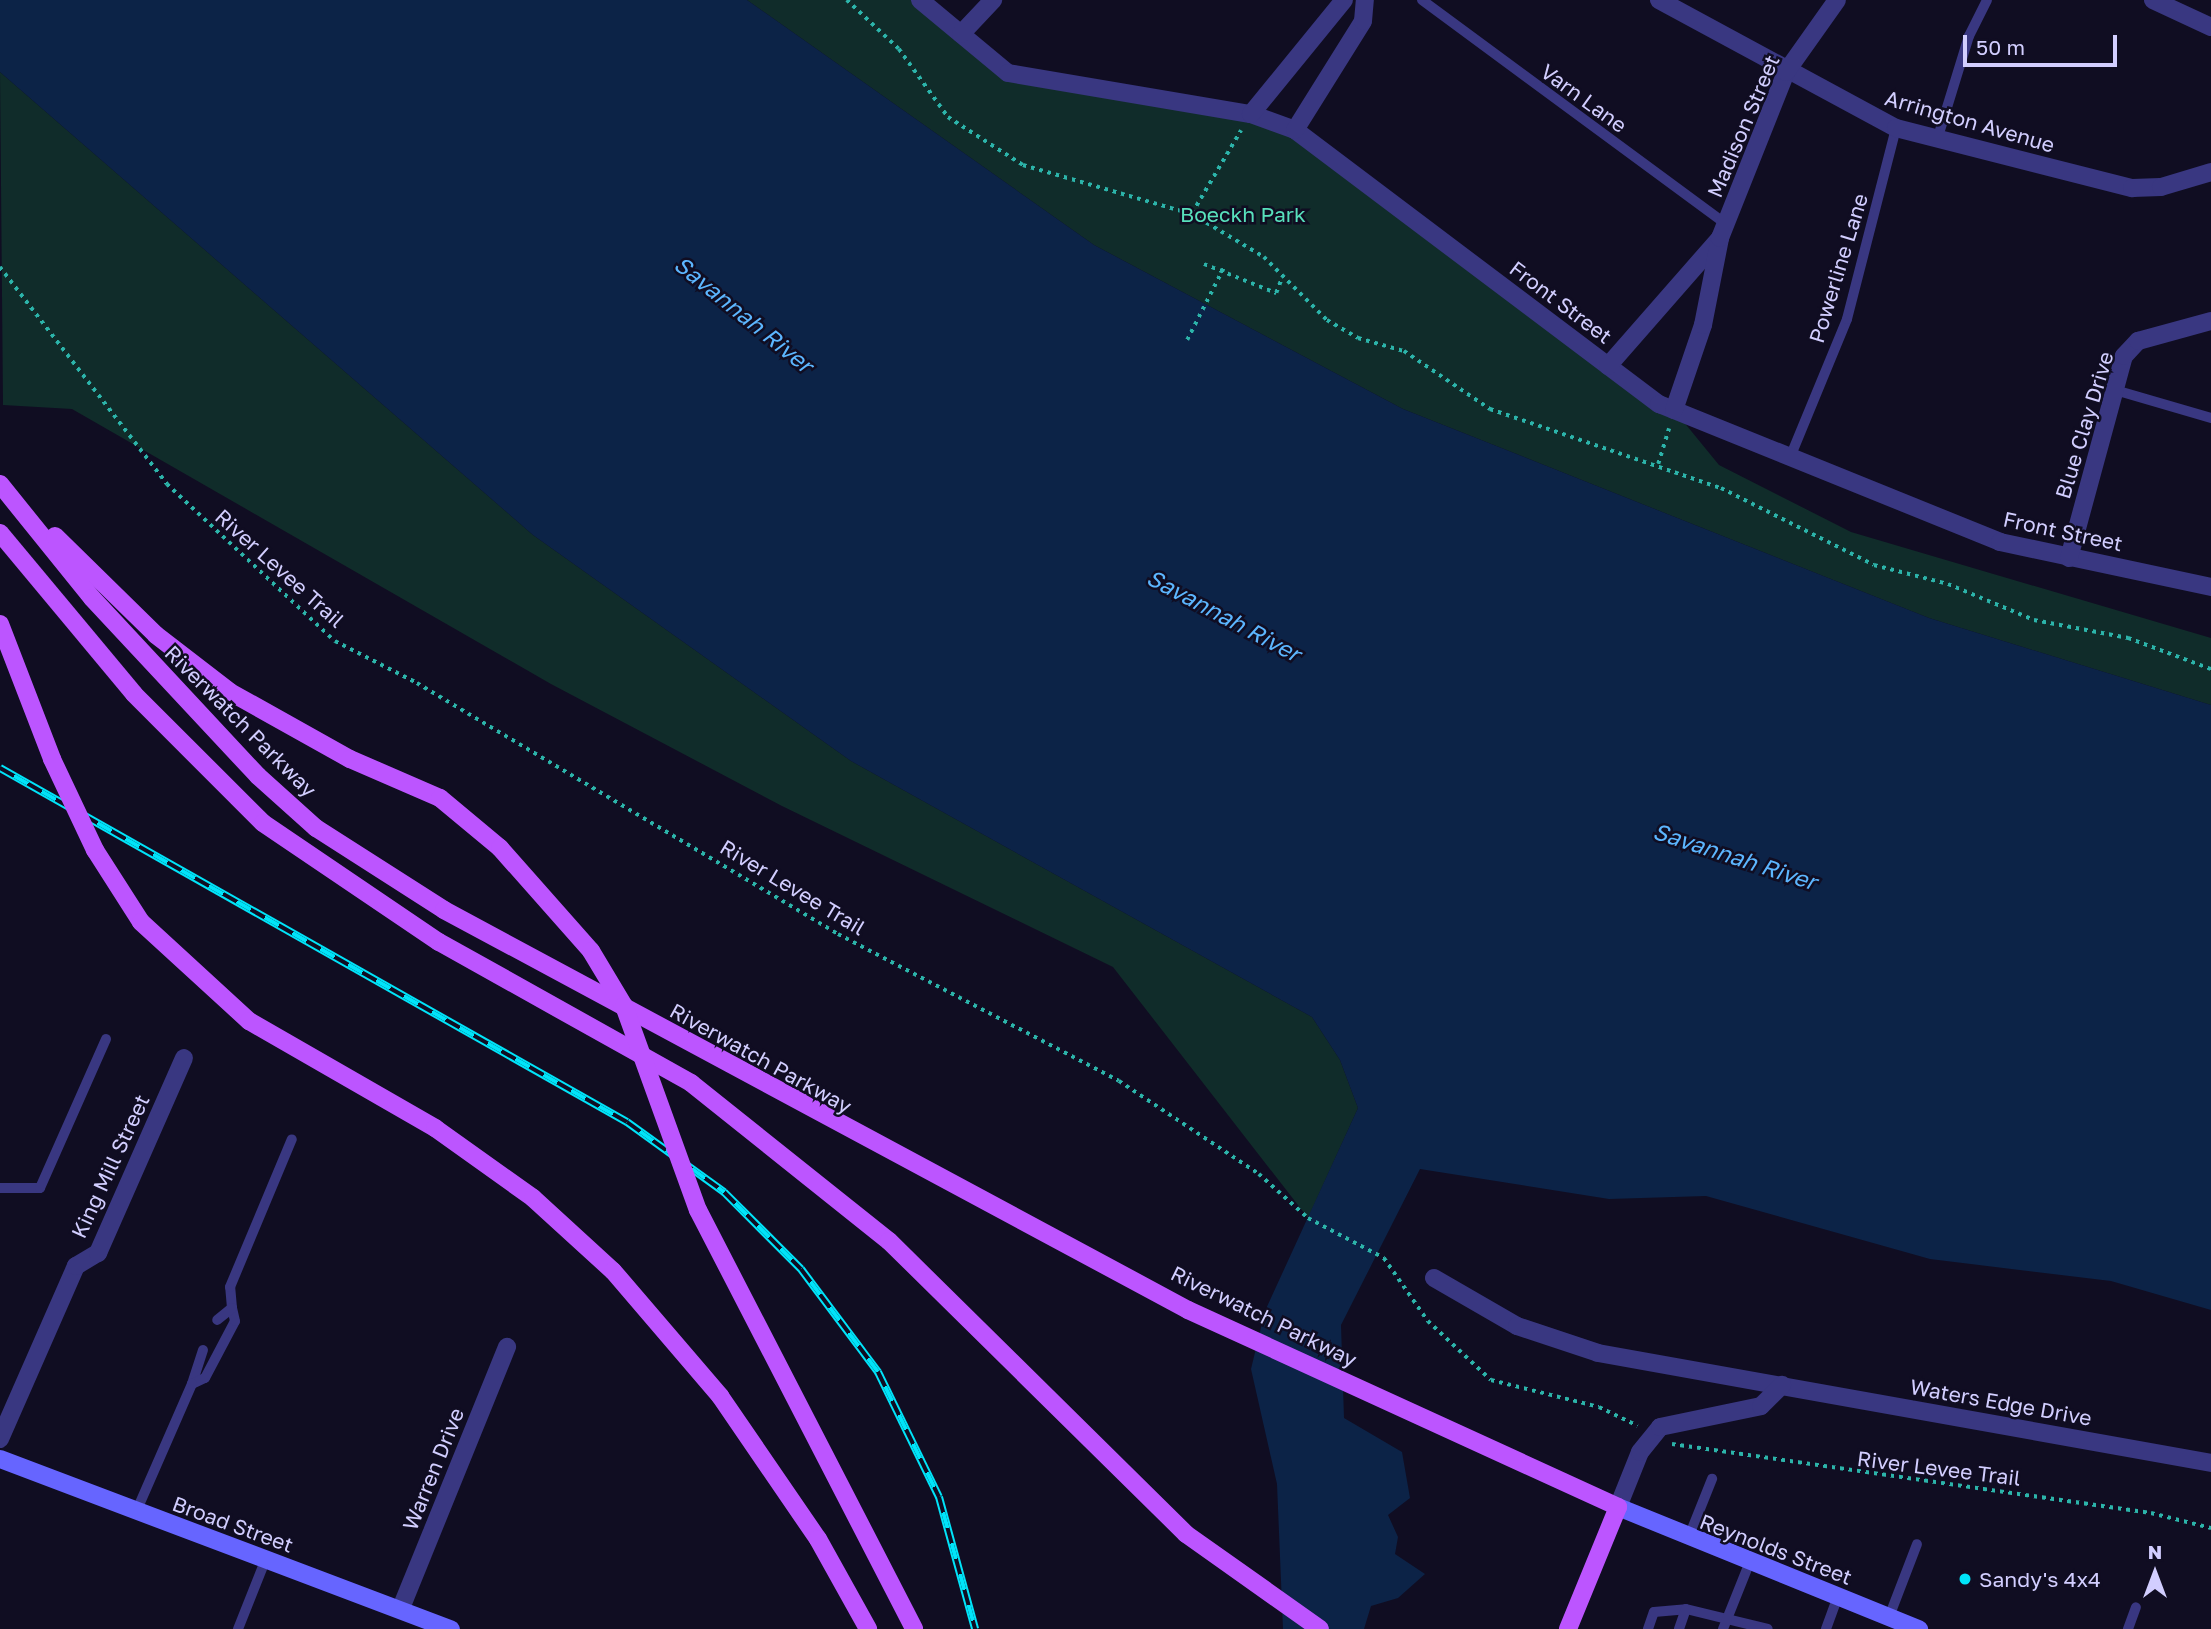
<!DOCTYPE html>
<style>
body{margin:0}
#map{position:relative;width:2211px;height:1629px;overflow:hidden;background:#100d22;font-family:"Golos Text",sans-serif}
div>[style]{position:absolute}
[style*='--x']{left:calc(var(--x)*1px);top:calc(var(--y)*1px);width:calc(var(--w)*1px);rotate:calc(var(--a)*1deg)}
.green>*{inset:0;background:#102c2a}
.water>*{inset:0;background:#0c2347}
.path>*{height:3.5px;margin-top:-1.75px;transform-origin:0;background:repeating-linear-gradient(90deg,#2cb4aa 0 3.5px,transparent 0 8.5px)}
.lane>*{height:10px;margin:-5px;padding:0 5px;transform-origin:5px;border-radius:5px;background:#393781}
.street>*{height:18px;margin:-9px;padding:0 9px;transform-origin:9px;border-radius:9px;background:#393781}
.secondary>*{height:18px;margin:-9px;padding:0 9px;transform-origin:9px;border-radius:9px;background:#6665ff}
.primary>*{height:18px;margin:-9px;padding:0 9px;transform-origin:9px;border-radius:9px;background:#bc55ff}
.rail>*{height:8px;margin-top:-4px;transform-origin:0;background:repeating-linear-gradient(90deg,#100d22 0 16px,#00e4f9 0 32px);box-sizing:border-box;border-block:2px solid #00e4f9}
.primary-bridge>*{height:18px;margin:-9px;padding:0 9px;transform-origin:9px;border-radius:9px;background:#bc55ff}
.dots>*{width:19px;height:19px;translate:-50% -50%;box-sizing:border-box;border:4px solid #100d22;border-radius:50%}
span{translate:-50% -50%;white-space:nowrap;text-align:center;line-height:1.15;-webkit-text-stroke:5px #100d22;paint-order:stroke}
.street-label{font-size:21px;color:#d2ceff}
.park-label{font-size:21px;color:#58e0bc}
.poi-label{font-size:21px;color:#d2ceff}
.left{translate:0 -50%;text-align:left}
.water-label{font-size:23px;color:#5cb6ff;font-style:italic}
.north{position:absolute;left:2120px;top:1538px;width:70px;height:70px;-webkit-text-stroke:5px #100d22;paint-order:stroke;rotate:0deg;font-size:19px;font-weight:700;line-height:28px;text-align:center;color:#d2ceff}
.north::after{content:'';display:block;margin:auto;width:24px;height:32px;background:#d2ceff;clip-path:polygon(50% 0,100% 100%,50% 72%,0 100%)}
.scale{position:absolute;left:1963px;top:35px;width:154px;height:32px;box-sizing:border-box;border:4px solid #d2ceff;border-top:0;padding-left:9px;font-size:21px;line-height:24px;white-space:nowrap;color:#d2ceff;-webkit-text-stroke:5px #100d22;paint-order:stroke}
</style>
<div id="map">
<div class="green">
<i style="clip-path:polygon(747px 0,920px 0,1008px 73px,1276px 122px,1674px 410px,1719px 465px,1851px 532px,2211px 638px,2211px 705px,1929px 618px,1403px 409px,1094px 245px)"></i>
<i style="clip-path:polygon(0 72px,533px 535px,851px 761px,1312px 1017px,1340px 1060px,1358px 1108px,1308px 1218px,1113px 967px,782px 806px,551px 684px,72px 409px,3px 405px)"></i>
</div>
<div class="water">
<i style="clip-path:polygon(0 0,747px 0,1094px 245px,1403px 409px,1929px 618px,2211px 705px,2211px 1310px,2111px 1281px,1930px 1259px,1706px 1196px,1609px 1199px,1420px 1169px,1341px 1325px,1344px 1418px,1402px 1452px,1410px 1498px,1388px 1515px,1398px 1537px,1395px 1554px,1425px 1574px,1398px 1598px,1371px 1606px,1364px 1629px,1283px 1629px,1277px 1484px,1251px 1369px,1265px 1311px,1358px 1108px,1340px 1060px,1312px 1017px,851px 761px,533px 535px,0 72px)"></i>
</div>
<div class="path">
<i style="--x:847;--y:0;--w:71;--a:43.3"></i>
<i style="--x:899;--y:49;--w:84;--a:54.2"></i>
<i style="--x:948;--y:117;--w:89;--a:32.6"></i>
<i style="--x:1023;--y:165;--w:176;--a:16.2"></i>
<i style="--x:1192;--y:214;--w:84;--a:30.8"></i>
<i style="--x:1264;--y:257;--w:89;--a:45"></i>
<i style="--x:1327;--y:320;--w:36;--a:30"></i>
<i style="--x:1358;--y:338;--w:48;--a:15.8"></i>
<i style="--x:1404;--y:351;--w:104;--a:34"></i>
<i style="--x:1490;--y:409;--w:244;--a:18.9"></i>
<i style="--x:1721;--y:488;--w:171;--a:26.7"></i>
<i style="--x:1874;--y:565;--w:76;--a:14.4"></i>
<i style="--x:1948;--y:584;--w:93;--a:22.7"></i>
<i style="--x:2034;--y:620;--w:96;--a:10.8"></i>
<i style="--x:2128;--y:638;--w:89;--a:20.5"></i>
<i style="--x:1192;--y:213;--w:96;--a:-59.4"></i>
<i style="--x:1204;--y:264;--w:78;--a:21.9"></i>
<i style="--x:1276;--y:293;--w:17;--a:-69"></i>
<i style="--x:0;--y:267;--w:274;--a:52.4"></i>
<i style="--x:167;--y:484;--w:230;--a:43.1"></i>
<i style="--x:335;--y:641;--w:92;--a:27.1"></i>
<i style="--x:417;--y:683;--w:490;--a:30.8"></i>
<i style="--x:838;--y:934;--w:317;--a:27.6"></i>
<i style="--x:1119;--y:1081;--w:168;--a:33.6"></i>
<i style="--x:1259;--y:1174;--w:66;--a:41.9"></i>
<i style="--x:1308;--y:1218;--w:86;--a:27.8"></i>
<i style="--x:1384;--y:1258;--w:77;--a:55.1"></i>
<i style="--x:1428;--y:1321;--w:86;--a:43.1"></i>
<i style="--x:1491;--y:1380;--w:111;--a:14"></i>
<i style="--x:1599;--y:1407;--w:43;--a:26"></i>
<i style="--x:1187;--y:340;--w:80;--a:-63.1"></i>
<i style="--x:1658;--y:464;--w:37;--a:-73"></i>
<i style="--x:1672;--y:1444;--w:484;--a:8.2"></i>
<i style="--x:2151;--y:1513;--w:62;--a:14"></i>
</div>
<div class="lane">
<i style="--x:1422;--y:0;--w:378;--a:36.4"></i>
<i style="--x:1937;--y:140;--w:109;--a:-72.9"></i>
<i style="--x:1969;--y:36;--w:40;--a:-63.4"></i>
<i style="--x:2115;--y:390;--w:100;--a:16.3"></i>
<i style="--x:1791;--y:455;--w:147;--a:-67.6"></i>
<i style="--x:1847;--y:319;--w:197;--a:-75.6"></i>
<i style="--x:0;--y:1188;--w:40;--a:0"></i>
<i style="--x:40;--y:1188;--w:163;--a:-66.1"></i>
<i style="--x:232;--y:1308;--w:21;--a:-95"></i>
<i style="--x:230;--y:1287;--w:160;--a:-67.3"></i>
<i style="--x:203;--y:1350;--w:36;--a:108"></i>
<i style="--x:192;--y:1384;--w:14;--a:-25"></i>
<i style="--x:205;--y:1378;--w:64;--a:-62.2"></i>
<i style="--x:235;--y:1321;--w:13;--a:-103"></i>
<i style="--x:232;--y:1308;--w:19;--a:141"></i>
<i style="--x:136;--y:1512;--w:140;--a:-66.4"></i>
<i style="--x:1688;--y:1539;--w:65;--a:-68.2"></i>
<i style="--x:1889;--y:1617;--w:78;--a:-69"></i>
<i style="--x:238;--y:1629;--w:73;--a:-68.3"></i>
<i style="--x:1648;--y:1629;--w:18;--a:-71"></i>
<i style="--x:1654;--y:1612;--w:32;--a:-5"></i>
<i style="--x:1686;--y:1609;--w:84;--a:13.7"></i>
<i style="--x:1679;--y:1629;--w:21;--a:-71"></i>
<i style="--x:1723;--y:1629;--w:70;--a:-68.2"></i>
<i style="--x:1826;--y:1629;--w:33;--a:-70"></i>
<i style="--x:2128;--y:1629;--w:23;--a:-70"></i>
</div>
<div class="street">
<i style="--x:920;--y:0;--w:114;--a:39.7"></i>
<i style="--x:1008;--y:73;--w:246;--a:9.6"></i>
<i style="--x:1251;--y:114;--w:47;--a:20"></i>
<i style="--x:1295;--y:130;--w:456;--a:37"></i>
<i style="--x:1659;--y:404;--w:368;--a:22"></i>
<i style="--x:2000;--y:542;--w:216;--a:12"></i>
<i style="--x:1659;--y:0;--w:269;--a:28.4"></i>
<i style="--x:1896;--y:128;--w:244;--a:14.3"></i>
<i style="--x:2132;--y:188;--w:29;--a:-2"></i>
<i style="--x:2161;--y:187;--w:52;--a:-16.7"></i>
<i style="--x:2153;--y:0;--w:64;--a:25"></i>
<i style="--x:961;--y:34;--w:47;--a:-46.7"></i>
<i style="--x:1251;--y:114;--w:147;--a:-50.8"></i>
<i style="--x:1295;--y:130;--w:128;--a:-58"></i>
<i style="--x:1363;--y:21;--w:21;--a:-85"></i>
<i style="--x:1608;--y:366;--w:170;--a:-48.8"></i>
<i style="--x:1674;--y:410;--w:90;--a:-71.2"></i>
<i style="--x:1703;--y:325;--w:89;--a:-78.9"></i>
<i style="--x:1720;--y:238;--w:179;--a:-68.3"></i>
<i style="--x:1786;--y:72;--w:88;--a:-54.7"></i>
<i style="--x:2069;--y:558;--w:209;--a:-74.8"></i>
<i style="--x:2124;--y:356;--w:21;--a:-47"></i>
<i style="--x:2138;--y:341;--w:76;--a:-15.3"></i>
<i style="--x:1434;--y:1278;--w:96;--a:30"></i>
<i style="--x:1517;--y:1326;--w:85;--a:18.4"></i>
<i style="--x:1598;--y:1353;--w:623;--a:10.17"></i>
<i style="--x:0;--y:1439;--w:189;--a:-66.3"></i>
<i style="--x:76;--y:1266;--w:26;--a:-31"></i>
<i style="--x:98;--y:1253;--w:213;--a:-66.2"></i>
<i style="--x:1618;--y:1507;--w:59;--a:-68.2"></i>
<i style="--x:1640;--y:1452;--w:32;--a:-51"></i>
<i style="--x:1660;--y:1427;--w:103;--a:-11.7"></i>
<i style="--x:1761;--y:1406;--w:30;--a:-45"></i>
<i style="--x:401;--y:1608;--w:282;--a:-67.9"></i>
</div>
<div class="secondary">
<i style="--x:0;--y:1459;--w:482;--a:20.7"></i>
<i style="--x:1618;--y:1507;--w:325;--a:22.1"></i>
</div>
<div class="primary">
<i style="--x:0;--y:484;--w:146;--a:51.1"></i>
<i style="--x:92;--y:598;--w:243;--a:47"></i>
<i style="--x:258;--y:776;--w:78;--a:41.9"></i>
<i style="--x:316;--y:828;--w:152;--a:32.6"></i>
<i style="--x:444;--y:910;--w:845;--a:28.26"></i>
<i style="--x:1188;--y:1310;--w:473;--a:24.6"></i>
<i style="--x:1618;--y:1507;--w:132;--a:112.3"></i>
<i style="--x:0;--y:533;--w:209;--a:50.2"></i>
<i style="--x:134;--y:694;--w:182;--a:45"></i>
<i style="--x:263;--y:823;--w:212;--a:34.1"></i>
<i style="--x:439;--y:942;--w:289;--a:29.2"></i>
<i style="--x:691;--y:1083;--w:253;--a:38.6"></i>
<i style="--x:889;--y:1241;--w:417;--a:44.6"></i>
<i style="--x:1186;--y:1534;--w:164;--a:35.3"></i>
<i style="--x:55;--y:536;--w:141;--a:44.4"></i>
<i style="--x:156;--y:635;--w:93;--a:37.6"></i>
<i style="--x:230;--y:692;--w:137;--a:29.2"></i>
<i style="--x:350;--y:759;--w:98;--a:23.4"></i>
<i style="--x:440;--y:798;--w:78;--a:39.8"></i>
<i style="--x:500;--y:848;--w:137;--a:48.5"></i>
<i style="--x:0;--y:624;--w:145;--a:68.9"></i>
<i style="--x:95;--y:850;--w:85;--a:57.4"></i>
<i style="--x:141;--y:922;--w:147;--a:42.5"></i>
<i style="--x:249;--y:1021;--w:215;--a:29.9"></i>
<i style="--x:435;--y:1128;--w:120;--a:35.5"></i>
<i style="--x:533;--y:1198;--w:108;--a:42.4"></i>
<i style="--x:613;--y:1271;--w:165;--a:49.4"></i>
<i style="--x:720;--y:1396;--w:173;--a:55.6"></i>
<i style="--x:818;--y:1539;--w:103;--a:60.9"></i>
<i style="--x:698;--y:1210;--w:471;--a:62.7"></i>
</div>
<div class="rail">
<i style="--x:0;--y:768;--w:720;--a:29.45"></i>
<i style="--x:627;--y:1122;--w:120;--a:35.8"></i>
<i style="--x:724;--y:1192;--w:109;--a:45"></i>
<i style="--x:801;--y:1269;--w:129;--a:53.2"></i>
<i style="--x:878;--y:1372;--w:139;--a:64"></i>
<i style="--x:939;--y:1497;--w:137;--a:74.7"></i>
</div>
<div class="primary-bridge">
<i style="--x:52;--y:759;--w:101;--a:64.7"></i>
<i style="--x:591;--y:951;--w:64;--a:59"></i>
<i style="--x:624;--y:1006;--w:217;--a:70.1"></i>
</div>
<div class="dots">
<i style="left:1965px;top:1579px;background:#00e4f9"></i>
</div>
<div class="street-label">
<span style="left:1584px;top:98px;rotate:36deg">Varn Lane</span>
<span style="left:1970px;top:121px;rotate:16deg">Arrington Avenue</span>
<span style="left:1743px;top:126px;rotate:-67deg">Madison Street</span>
<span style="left:1838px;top:268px;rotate:-73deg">Powerline Lane</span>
<span style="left:1561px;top:302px;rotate:37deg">Front Street</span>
<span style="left:2084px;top:425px;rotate:-73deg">Blue Clay Drive</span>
<span style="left:2063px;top:531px;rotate:12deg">Front Street</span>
<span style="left:280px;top:568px;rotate:42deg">River Levee Trail</span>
<span style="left:241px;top:721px;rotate:45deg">Riverwatch Parkway</span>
<span style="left:793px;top:887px;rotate:31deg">River Levee Trail</span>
<span style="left:761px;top:1058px;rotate:29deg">Riverwatch Parkway</span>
<span style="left:110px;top:1166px;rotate:-65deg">King Mill Street</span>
<span style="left:1264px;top:1316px;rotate:26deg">Riverwatch Parkway</span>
<span style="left:2001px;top:1402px;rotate:10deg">Waters Edge Drive</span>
<span style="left:1939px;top:1468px;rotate:7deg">River Levee Trail</span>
<span style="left:433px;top:1469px;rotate:-68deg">Warren Drive</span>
<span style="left:233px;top:1524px;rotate:20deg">Broad Street</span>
<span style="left:1776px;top:1549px;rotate:21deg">Reynolds Street</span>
</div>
<div class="park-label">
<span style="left:1243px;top:214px">Boeckh Park</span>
</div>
<div class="poi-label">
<span class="left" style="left:1979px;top:1579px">Sandy's 4x4</span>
</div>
<div class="water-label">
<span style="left:744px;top:314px;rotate:39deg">Savannah River</span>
<span style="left:1224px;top:615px;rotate:28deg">Savannah River</span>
<span style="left:1735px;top:856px;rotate:18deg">Savannah River</span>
</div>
<div class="north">N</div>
<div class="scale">50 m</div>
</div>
